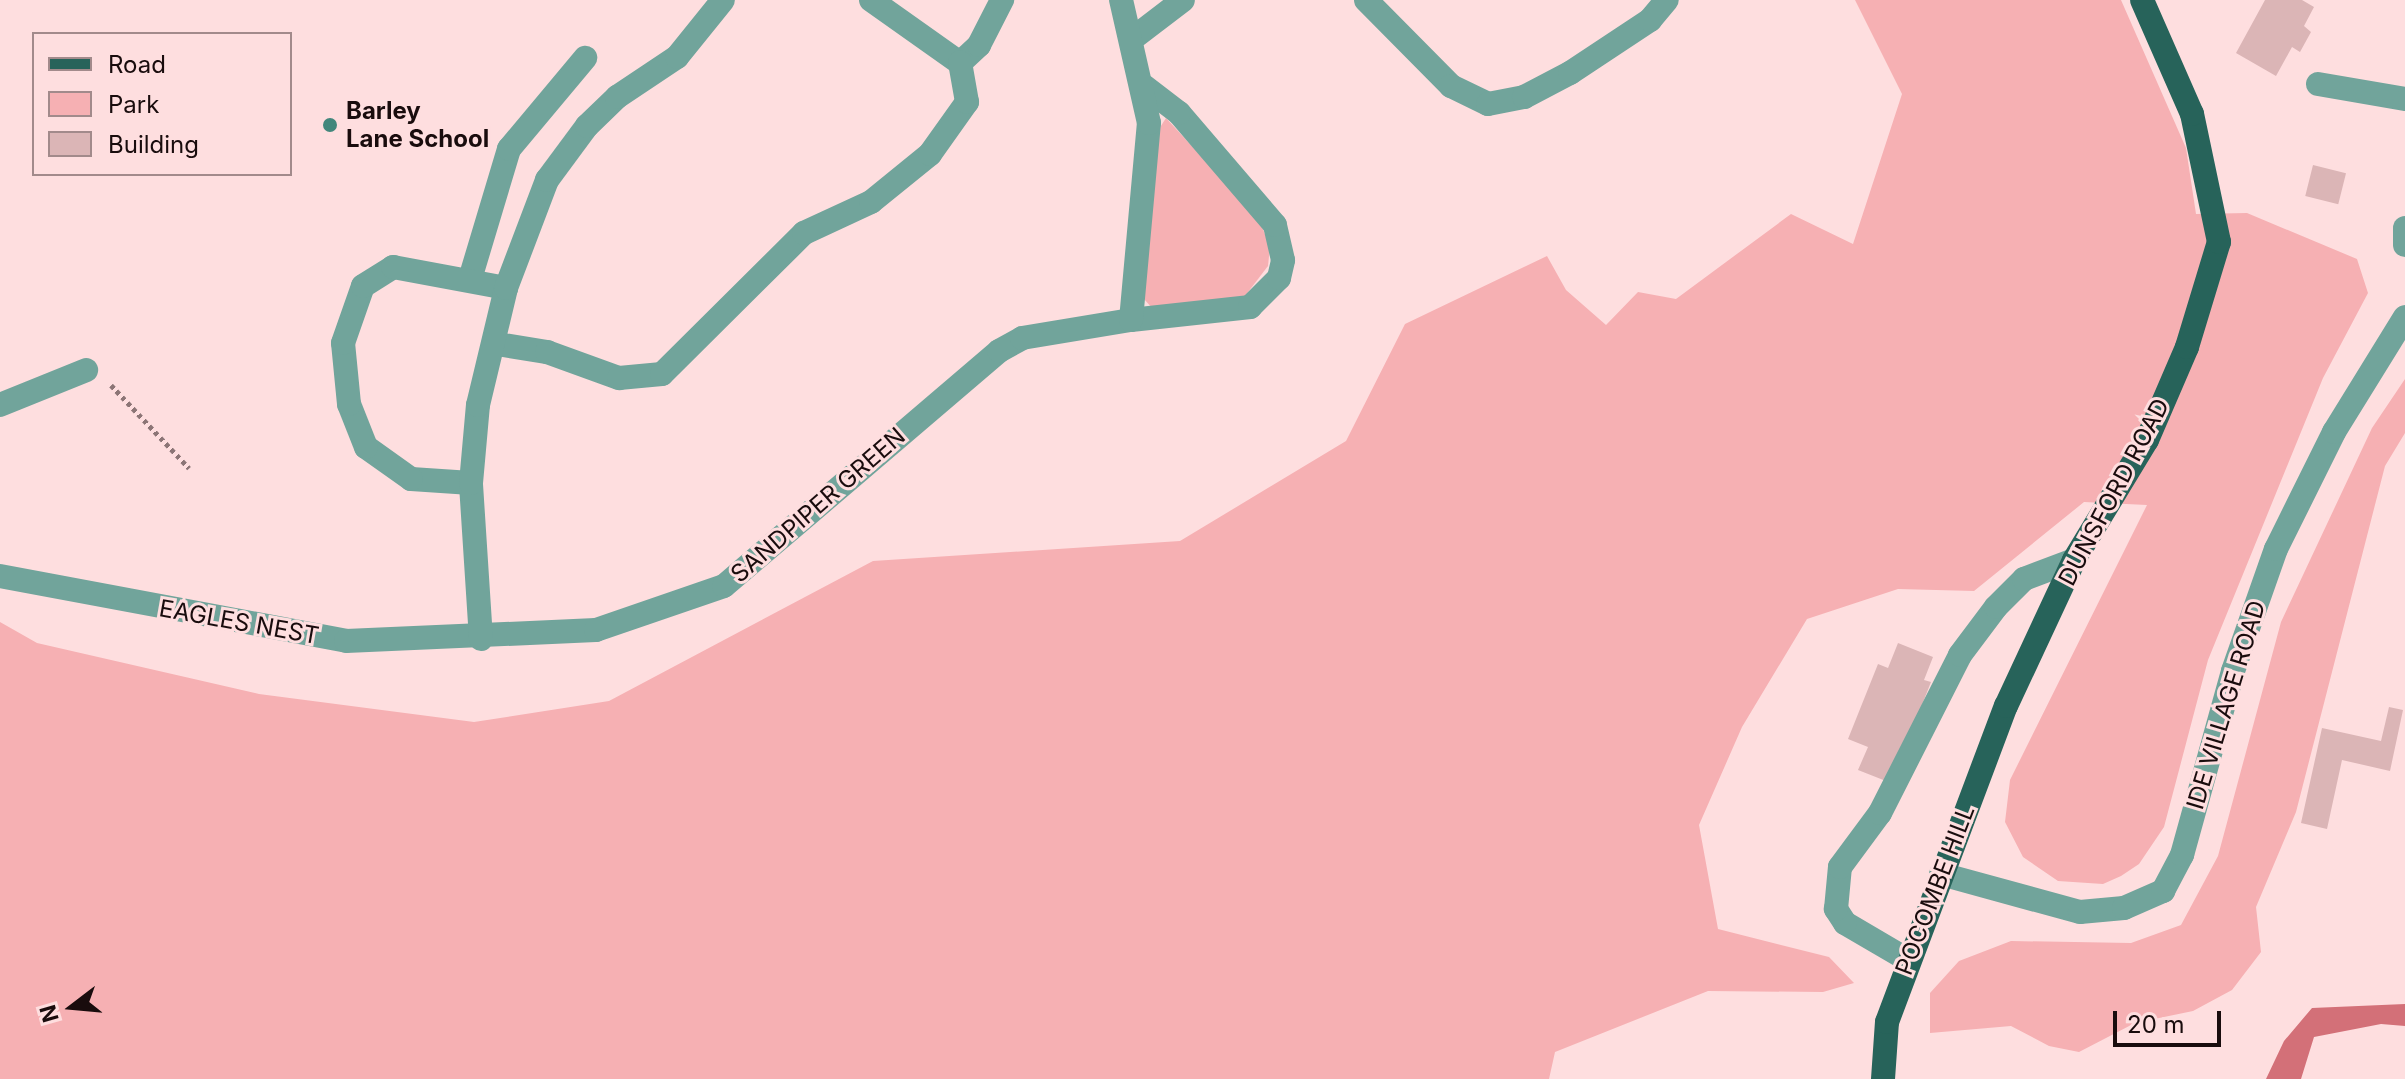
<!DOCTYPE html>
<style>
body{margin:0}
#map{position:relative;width:2405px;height:1079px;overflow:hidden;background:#fededf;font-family:Inter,sans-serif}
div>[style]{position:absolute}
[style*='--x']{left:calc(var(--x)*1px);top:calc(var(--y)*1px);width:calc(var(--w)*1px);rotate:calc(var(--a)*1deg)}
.green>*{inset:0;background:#f6b0b3}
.water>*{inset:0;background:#d37078}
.building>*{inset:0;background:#dbb5b6;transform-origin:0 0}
.path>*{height:5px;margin-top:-2.5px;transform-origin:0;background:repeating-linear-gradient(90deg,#8c7576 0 4px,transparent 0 8px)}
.minor>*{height:24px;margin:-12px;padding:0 12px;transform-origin:12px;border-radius:12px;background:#71a49b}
.major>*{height:24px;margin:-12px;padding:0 12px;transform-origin:12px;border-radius:12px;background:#27635a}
.dots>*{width:22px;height:22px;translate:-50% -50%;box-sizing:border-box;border:4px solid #fededf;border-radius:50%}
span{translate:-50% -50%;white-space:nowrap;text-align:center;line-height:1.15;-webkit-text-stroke:6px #fededf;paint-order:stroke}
.poi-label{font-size:24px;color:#190c0d;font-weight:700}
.left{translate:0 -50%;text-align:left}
.street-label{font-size:24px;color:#190c0d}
.legend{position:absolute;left:32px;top:32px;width:260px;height:144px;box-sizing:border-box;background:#fededf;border:2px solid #a28a8b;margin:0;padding:10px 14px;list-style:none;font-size:24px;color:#190c0d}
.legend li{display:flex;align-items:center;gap:16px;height:40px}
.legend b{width:40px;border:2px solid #a28a8b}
.north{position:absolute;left:32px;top:967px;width:80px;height:80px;-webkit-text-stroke:6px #fededf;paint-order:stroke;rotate:254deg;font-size:22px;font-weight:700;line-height:32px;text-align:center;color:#190c0d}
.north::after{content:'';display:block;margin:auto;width:28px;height:36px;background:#190c0d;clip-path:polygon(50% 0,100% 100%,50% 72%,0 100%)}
.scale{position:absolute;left:2113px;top:1011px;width:108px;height:36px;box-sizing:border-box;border:4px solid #190c0d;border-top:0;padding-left:10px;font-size:24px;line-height:28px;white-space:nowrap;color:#190c0d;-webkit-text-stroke:6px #fededf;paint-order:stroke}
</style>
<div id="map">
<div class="green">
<i style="clip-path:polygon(1855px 0,2121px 0,2186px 148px,2196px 214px,2247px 213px,2357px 259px,2368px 293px,2323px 378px,2208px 660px,2164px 827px,2139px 864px,2121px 876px,2103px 884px,2058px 881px,2023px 857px,2005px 822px,2010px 780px,2147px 505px,2084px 502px,1974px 591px,1898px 589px,1807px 619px,1742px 727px,1699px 825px,1718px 929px,1829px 957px,1854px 983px,1823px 992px,1708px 991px,1555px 1052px,1549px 1079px,0 1079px,0 622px,37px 643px,259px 694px,474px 722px,609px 701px,873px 561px,1180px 541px,1346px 441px,1405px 324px,1547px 256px,1566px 290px,1606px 325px,1638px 292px,1676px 299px,1791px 214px,1853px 244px,1902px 94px)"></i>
<i style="clip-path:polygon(1166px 118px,1259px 219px,1270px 247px,1268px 266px,1245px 296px,1153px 309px,1144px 299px,1159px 129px)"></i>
<i style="clip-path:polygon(2405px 379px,2405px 433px,2385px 466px,2296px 812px,2256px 907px,2261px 952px,2232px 990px,2193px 1011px,2135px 1023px,2079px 1052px,2049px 1046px,2011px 1026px,1930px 1033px,1930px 993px,1959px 961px,2011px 941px,2131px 943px,2181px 925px,2218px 856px,2281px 622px,2372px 428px)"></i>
</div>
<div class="water">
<i style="clip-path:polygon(2405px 1004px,2405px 1026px,2381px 1024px,2314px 1037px,2301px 1079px,2266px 1079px,2284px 1041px,2312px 1008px)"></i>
</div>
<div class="building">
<i style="clip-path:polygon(2265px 0,2302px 0,2314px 7px,2304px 26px,2311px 32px,2300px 52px,2292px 47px,2276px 76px,2236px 53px)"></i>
<i style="left:2313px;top:165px;width:34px;height:32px;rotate:14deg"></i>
<i style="clip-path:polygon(1898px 643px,1933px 657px,1924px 680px,1931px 682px,1891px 783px,1858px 770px,1868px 747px,1848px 739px,1878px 664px,1888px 668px)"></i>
<i style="clip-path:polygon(2389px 707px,2403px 710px,2390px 771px,2342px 760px,2327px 829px,2301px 823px,2322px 728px,2381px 741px)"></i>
</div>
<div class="path">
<i style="--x:111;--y:385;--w:114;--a:46.8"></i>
</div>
<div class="minor">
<i style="--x:871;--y:0;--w:109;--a:35.3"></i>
<i style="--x:1366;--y:0;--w:121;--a:45.3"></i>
<i style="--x:1451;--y:86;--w:41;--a:25.9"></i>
<i style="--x:1488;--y:104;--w:37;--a:-11"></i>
<i style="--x:1524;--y:97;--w:52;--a:-27.6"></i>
<i style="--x:1570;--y:73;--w:96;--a:-33.5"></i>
<i style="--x:1650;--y:20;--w:26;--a:-50"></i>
<i style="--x:1132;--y:39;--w:64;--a:-37.4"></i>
<i style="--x:960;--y:63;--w:26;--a:-43"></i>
<i style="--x:979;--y:45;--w:51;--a:-62.9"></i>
<i style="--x:2318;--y:84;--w:88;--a:9.8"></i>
<i style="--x:2405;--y:228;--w:17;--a:90"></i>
<i style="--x:470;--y:279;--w:136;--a:-73.3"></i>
<i style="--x:509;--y:149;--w:119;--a:-50.1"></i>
<i style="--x:1131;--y:320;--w:120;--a:-6.2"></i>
<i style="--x:1250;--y:307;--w:41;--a:-45"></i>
<i style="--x:1279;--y:278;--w:18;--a:-77"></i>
<i style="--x:1283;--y:260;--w:36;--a:-103"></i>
<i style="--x:1275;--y:225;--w:148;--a:-130.6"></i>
<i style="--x:1179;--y:113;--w:44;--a:-142.4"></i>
<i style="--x:497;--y:344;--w:51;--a:9.1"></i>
<i style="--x:547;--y:352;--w:77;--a:19.9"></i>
<i style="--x:619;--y:378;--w:43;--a:-5.3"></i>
<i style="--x:662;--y:374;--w:200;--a:-44.8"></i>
<i style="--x:804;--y:233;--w:74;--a:-24.8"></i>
<i style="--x:871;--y:202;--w:76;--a:-39.1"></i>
<i style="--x:930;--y:154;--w:64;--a:-54.6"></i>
<i style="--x:967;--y:102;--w:40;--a:-100"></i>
<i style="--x:0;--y:405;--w:93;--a:-22.1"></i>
<i style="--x:471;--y:483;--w:60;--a:-176.2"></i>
<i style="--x:411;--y:479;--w:55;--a:-144.6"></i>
<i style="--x:366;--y:447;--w:46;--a:-111.6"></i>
<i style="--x:349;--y:404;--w:61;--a:-95.6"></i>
<i style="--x:343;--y:343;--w:60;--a:-70.7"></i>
<i style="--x:363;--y:286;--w:36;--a:-32"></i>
<i style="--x:393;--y:267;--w:115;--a:10.5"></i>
<i style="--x:0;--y:576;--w:352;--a:10.6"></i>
<i style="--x:346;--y:641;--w:250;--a:-2.5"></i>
<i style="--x:596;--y:630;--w:135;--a:-19"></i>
<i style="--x:724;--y:586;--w:362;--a:-40.5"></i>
<i style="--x:999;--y:351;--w:26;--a:-29"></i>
<i style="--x:1022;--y:338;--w:110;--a:-9.4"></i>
<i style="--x:1131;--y:320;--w:198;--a:-84.8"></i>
<i style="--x:1149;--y:123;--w:126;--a:-102.8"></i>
<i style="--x:481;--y:639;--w:156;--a:-93.7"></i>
<i style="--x:471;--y:483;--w:78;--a:-84.9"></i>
<i style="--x:478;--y:405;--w:120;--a:-76.5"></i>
<i style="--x:506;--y:288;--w:116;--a:-69.2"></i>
<i style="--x:547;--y:180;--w:67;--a:-53.5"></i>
<i style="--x:587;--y:126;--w:42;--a:-44"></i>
<i style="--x:617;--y:97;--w:72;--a:-33.7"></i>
<i style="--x:677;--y:57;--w:73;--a:-51.1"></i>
<i style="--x:1941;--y:874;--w:144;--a:15.3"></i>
<i style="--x:2080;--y:912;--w:44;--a:-5.2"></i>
<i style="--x:2124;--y:908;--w:43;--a:-23.6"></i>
<i style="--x:2163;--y:891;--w:41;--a:-62.2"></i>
<i style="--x:2182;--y:855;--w:191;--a:-74.5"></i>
<i style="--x:2233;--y:671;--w:129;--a:-70.6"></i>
<i style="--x:2276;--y:549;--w:131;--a:-63.6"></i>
<i style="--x:2334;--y:432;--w:135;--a:-58.3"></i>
<i style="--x:1908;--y:960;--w:73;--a:-149.6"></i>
<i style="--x:1845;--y:923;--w:17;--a:-123"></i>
<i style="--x:1836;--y:909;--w:42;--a:-84.6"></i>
<i style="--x:1840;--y:867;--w:67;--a:-53.5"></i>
<i style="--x:1880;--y:813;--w:177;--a:-63.1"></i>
<i style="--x:1960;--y:655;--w:60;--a:-53.1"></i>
<i style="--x:1996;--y:607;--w:40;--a:-45"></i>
<i style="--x:2024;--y:579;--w:53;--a:-20.8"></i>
</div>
<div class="major">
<i style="--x:1883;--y:1079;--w:57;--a:-86"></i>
<i style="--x:1887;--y:1022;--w:338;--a:-69.4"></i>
<i style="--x:2006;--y:706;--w:161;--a:-65"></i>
<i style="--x:2074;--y:560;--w:140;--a:-58.7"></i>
<i style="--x:2147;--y:440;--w:101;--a:-66.7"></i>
<i style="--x:2187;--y:347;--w:110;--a:-73.1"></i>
<i style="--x:2219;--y:242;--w:131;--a:-101.9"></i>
<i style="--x:2192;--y:114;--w:124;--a:-113.7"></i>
</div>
<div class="dots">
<i style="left:330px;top:125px;background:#42877c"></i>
</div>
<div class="poi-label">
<span class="left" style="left:346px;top:125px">Barley<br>Lane School</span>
</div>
<div class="street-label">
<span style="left:2114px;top:492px;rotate:-62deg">DUNSFORD ROAD</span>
<span style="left:818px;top:505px;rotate:-41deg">SANDPIPER GREEN</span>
<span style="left:239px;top:622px;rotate:10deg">EAGLES NEST</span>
<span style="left:2226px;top:705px;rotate:-73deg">IDE VILLAGE ROAD</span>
<span style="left:1935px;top:890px;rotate:-69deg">POCOMBE HILL</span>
</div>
<ul class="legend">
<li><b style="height:10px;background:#27635a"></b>Road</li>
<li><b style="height:22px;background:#f6b0b3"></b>Park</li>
<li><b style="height:22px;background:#dbb5b6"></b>Building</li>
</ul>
<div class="north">N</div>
<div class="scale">20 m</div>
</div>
